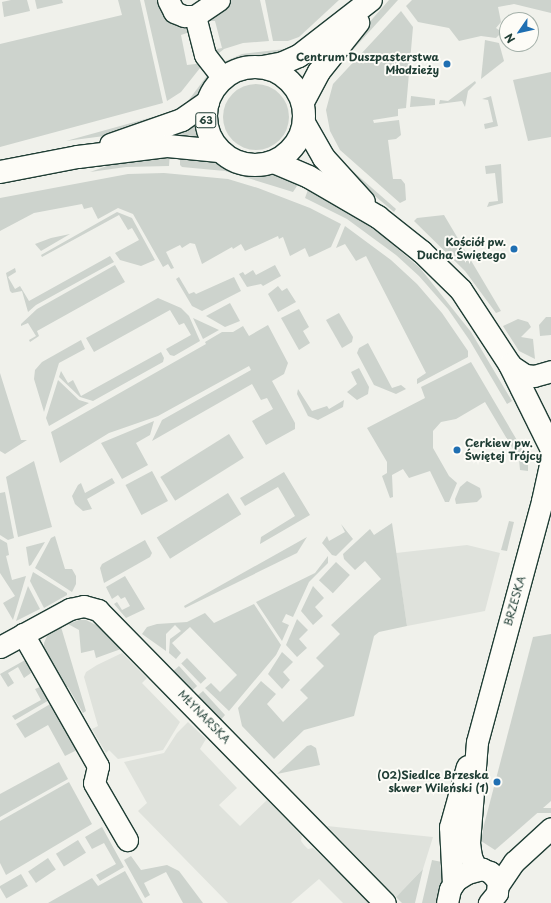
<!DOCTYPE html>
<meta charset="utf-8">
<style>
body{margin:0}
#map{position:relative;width:551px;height:903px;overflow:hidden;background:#f0f1eb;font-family:"Playpen Sans",sans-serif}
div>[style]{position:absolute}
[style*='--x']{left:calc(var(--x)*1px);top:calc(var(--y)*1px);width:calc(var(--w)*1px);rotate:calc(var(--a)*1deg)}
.built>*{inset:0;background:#dfe2dc}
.green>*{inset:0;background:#cdd3cd;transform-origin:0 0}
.round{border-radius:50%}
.roads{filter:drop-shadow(1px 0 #1f3d34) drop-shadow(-1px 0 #1f3d34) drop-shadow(0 1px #1f3d34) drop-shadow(0 -1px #1f3d34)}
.minor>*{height:21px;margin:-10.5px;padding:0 10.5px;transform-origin:10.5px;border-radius:10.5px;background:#fdfcf7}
.major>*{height:22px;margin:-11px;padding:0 11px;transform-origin:11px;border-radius:11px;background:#fdfcf7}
.major>.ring{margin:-11px;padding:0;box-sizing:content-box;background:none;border:22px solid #fdfcf7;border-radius:50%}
.dots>*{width:11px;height:11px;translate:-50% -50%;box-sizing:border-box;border:2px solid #fdfcf7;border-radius:50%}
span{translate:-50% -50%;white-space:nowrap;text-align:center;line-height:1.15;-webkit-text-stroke:4px #fdfcf7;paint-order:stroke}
.shield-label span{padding:1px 3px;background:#fdfcf7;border:1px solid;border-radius:3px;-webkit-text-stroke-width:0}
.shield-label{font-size:10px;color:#1f3d34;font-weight:700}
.poi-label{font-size:11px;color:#1f3d34;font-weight:700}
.right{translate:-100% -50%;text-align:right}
.left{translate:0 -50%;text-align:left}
.street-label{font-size:11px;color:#1f3d34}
.north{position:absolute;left:499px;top:12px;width:40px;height:40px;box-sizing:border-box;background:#fdfcf7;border:1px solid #a4b0a9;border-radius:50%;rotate:236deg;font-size:11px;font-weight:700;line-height:16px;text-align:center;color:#1f3d34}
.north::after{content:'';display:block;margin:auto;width:14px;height:18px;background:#1f6fb2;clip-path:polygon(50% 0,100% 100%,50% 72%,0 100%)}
</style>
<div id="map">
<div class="built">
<i style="clip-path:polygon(467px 545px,500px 553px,485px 611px,407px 626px,396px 553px)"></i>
<i style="clip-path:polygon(122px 653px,147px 678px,142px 683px,180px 722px,163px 750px,118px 759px,109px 750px,106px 753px,92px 729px,98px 726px,84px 677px,86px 672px,97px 665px)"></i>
<i style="clip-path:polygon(188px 722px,206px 739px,200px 749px,237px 788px,219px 805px,240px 826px,267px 800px,302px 836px,301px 841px,304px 845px,308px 849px,313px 848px,370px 903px,343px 903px,319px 879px,291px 903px,228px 903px,138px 811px,147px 803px,124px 762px,164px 753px,177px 733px)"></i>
<i style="clip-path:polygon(327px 826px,374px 831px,433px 837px,423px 869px,396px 897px)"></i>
</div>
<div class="green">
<i style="clip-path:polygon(11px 0,27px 0,30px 11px,4px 17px,2px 2px)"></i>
<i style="clip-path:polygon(35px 0,62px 0,63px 3px,37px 9px)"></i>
<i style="clip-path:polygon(118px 0,140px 0,163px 103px,0 147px,0 44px,122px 15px)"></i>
<i style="clip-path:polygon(144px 0,164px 0,188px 23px,190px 32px,181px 35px,187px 65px,204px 63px,181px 92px,167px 101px)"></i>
<i style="clip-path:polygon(226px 0,260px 0,269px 41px,243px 43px,224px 49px,214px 57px,212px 50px,222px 48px,215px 21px,206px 21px)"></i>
<i style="clip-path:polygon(265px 0,339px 0,299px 37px,288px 41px,273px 41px)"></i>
<i style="clip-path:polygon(389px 0,398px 0,339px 65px,330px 67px)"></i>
<i style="clip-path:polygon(412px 0,551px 0,551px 13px,514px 4px,498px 7px,501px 22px,496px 28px,502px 32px,496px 38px,481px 36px,459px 41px,449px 28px,418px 22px,406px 6px)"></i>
<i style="clip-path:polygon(401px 11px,413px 27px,406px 108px,398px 109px,398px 116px,373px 120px,374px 123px,399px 120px,401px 135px,396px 139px,388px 140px,393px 179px,401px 179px,405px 184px,406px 200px,400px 203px,340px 150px,330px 131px,326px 110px,333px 84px)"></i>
<i style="clip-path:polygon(485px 40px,499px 43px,504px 61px,481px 79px)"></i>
<i style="clip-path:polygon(285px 49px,287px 50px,267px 58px,242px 60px,225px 67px,219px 64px,242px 54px)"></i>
<i style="clip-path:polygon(551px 72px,551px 137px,528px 141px,513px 80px)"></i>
<i style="clip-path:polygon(209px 73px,210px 83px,194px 104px,173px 113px,188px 101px)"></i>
<i style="clip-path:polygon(475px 81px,476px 83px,468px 91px,465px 107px,462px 101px,439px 104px,440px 100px,448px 101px)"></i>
<i class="round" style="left:223px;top:84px;width:66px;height:66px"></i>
<i style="clip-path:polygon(411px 96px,435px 99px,435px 105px,410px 107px)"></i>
<i style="clip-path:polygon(491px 96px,498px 126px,485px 129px,484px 124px,493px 122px,488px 100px,482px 99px)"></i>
<i style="clip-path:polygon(160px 115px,163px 116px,112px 135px,66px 141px)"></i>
<i style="clip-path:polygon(196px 119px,201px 139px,178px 138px,177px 131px)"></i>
<i style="clip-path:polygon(180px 151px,212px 158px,242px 174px,283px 174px,301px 180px,293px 192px,225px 171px,182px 167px,180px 165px)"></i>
<i style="clip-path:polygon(170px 152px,169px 166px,126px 167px,90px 172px,124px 160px)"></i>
<i style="clip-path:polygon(340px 160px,396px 209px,394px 212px,344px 170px)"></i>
<i style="clip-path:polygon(501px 164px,503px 203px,487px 207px,489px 202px,498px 201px,495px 173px,486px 174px,485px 166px)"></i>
<i style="clip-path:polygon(164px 173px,228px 179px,258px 188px,310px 208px,341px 224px,331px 247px,312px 256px,309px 257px,305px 248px,290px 256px,283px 237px,279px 239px,278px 236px,245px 251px,241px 244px,233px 249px,232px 247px,202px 264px,195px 244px,190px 243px,182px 248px,180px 245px,166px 252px,174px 268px,171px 269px,168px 264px,163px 267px,133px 214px,118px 208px,98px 219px,92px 207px,84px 209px,82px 204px,34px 213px,0 231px,0 198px,128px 174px)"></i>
<i style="clip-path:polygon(310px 184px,384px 237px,420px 268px,471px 332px,512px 401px,507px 404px,470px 341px,448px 309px,419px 276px,396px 255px,347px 219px,305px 198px)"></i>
<i style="clip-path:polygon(117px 212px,132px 218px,155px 260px,141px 266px,120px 260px,115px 253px,139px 240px,132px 228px,128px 230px,119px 215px,42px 257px,41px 255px)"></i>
<i style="clip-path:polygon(444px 215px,501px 311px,496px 313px,465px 271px,414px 221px,417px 218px)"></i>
<i style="clip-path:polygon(345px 226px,391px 260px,417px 284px,442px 313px,468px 351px,468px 357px,417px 384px,417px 379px,426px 373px,366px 256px,356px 261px,345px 244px,336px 248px)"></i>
<i style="clip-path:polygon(70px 234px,41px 251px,35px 244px,51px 238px)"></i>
<i style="clip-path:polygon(110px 256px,114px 262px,36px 305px,28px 312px,22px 291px,12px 293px,10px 291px,6px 273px,15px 268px,16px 272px,8px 277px,15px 289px,20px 286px,29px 301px)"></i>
<i style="clip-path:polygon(115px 265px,125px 282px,37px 331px,39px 336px,30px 342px,29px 340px,36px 336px,28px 323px,21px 326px,21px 324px,37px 309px)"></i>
<i style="clip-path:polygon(275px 265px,281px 276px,263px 286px,261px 284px,247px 287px,239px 274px,243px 272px,245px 275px,253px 270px,256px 275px)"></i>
<i style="clip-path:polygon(179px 277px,189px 294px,194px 292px,196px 294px,234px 277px,241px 291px,202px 311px,192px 306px,176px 279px)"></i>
<i style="clip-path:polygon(278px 286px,282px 291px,287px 288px,296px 302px,278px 312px,268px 294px)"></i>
<i style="clip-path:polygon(158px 298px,181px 308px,189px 316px,200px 341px,174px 356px,170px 355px,166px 349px,191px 335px,184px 323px,179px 325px,170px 310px,94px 352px,86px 338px)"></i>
<i style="clip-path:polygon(230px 303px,240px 321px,225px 327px,206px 316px)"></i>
<i style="clip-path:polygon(299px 309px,309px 327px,303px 331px,310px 343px,299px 350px,281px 318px)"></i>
<i style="clip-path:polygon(339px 313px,353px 337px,352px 342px,342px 348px,326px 320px)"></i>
<i style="clip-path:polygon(546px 317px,551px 317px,551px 335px,540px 336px,539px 325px)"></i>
<i style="clip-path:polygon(193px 318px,219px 330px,203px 339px)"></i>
<i style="clip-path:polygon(518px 319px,528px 322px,531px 327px,521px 337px,533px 339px,535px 359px,519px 351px,503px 326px)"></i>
<i style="clip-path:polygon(268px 325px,288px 363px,284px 374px,272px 381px,295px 423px,295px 429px,266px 445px,252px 421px,273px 409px,267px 398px,261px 400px,252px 384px,152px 441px,162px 420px,251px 370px,249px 366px,158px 416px,109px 433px,60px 463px,51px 432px,206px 344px,205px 342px,222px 332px,233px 332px,243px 326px,249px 336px)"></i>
<i style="clip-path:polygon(81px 340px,85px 349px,59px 363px,44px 412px,34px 379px,35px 370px,42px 362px)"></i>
<i style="clip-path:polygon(368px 343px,392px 388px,401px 385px,406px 389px,396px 394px,374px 385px,357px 353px,359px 348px)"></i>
<i style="clip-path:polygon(161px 352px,164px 358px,163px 362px,93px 401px,80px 397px,59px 377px,61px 371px,68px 383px,73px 380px,81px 396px)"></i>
<i style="clip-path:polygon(471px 362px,528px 459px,528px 471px,520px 470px,519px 459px,485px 402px,456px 419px,441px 422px,433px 431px,433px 448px,449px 476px,457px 483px,449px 502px,445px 502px,430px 471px,409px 478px,403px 469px,392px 475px,393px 497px,390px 498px,382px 476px,387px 473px,387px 462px,367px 428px,425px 398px,421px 387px)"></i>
<i style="clip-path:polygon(359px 368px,369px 387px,368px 394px,357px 400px,347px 392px,357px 384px,351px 372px)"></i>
<i style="clip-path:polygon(0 373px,21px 440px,27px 440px,5px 454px,0 451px)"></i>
<i style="clip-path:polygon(58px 380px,79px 400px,89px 403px,49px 426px,46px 418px)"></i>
<i style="clip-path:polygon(298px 389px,312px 411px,327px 406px,329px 409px,344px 400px,343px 407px,318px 420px,308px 416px,297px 394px)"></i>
<i style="clip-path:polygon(154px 421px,150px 435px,136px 443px,148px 465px,122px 479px,101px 443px)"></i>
<i style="left:229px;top:434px;width:28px;height:81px;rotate:58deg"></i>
<i style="clip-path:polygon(34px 461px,52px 527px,18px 537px,6px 477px)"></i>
<i style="left:152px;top:471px;width:34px;height:30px;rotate:62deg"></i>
<i style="clip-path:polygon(284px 472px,310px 515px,260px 544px,261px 537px,295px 516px,278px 487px,245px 506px,240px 498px)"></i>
<i style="clip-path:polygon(112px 478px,115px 483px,87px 499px,92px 509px,83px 511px,75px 504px,72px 496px,78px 485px,81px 483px,85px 493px)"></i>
<i style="clip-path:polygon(467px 481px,480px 488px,482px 497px,477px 502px,456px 504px,455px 499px,460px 487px)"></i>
<i style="clip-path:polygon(5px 492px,14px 538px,8px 540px,0 535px,0 493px)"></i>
<i style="left:228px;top:493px;width:25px;height:84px;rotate:58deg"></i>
<i style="clip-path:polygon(509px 521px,514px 522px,507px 551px,501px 550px)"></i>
<i style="clip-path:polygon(392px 523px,407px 626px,379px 632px,374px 636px,354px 716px,304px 730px,274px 759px,242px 726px,238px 708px,261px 681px,276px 694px,267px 704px,283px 722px,308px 698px,300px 690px,324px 666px,316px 658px,340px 634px,331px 625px,381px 579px,365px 561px,355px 570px,344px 559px,343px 554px,370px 529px,374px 535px)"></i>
<i style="clip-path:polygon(341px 524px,353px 539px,336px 556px,332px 555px,322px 543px,327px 536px,329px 541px,345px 532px)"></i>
<i style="clip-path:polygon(55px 536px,65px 569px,72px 569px,76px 576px,76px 584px,72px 592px,35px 568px,51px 538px)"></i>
<i style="clip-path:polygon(307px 537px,297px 553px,185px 608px,184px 606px)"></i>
<i style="clip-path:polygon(0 539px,7px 543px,9px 555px,6px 556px,12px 580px,26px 576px,13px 620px,3px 603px,15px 596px,0 573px)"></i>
<i style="clip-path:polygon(145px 540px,152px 553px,150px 557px,104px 583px,100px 568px,102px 564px)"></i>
<i style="clip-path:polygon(45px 542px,31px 565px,29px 566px,26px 547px)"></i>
<i style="clip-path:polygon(328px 556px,328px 563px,309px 582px,293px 617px,286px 614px,282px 622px,289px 625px,282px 641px,256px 602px,315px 573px)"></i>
<i style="left:336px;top:562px;width:19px;height:25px;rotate:43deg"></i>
<i style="clip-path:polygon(33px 572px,67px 593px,67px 595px,44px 608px,30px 581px)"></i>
<i style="clip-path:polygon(125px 576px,145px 609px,126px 618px,114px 604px,117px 602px,122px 610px,130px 606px,125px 597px,121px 599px,118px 595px,112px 599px,106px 587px)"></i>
<i style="clip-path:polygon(28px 586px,40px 609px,16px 621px)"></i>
<i style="clip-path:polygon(313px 586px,324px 598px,315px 607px,323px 616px,313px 625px,301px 611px)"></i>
<i style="clip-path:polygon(254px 604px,281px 645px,276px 655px,229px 711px,205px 688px,211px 683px,220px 692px,237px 675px,190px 627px,172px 643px,181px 653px,176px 659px,169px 653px,170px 639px,181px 631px,175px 625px,166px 634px,166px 651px,142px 634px,147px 627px,157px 624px,187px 622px,205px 613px,214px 623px)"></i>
<i style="clip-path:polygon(297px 619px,308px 630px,299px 639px,307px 648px,297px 657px,286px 645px)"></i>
<i style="clip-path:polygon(79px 620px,86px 620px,98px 626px,121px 649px,96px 658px,94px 650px,81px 653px,79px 630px,68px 624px)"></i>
<i style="clip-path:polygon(61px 627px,86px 711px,83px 713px,68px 687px,58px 683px,44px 651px,44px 643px,47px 636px)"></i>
<i style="clip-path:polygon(551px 634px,551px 801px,495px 850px,481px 841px,484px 825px,533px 637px)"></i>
<i style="clip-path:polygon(282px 652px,293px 662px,283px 672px,290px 680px,282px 689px,268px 674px)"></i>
<i style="left:187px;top:658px;width:28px;height:8px;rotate:46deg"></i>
<i style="clip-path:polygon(27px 659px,31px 673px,24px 678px,18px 667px,8px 673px,14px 683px,8px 687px,0 674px)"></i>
<i style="left:179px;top:666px;width:27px;height:11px;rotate:48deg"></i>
<i style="clip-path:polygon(40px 687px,45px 689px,51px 699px,15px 720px,12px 716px,41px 700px,35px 689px)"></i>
<i style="clip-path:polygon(203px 691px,225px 715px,219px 722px,195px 698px)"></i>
<i style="clip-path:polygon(52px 703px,79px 749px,65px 756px,48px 725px,25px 738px,16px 724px)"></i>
<i style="clip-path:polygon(311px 745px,316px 748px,320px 765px,277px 774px,307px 746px)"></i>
<i style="clip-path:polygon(59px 762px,68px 779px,0 817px,0 794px)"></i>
<i style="clip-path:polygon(69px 782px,92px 824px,6px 875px,0 863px,0 821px)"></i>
<i style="left:551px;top:808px;width:5px;height:59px;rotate:90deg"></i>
<i style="clip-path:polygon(102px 827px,124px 867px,100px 881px,96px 875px,116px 864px,104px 843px,92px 849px,85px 837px)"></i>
<i style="left:78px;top:840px;width:15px;height:26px;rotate:58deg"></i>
<i style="clip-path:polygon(131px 856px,141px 870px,167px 865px,179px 871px,203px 903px,183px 903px,166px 872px,144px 883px,150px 895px,145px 898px,124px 860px)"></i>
<i style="left:48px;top:858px;width:14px;height:24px;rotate:56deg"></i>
<i style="clip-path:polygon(432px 860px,442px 862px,443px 903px,422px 903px)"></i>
<i style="clip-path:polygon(423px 869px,415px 903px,402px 903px,396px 897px,398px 895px)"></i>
<i style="clip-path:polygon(125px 871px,143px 903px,48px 903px,92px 878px,98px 886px)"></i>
<i style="left:21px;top:874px;width:14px;height:25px;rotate:60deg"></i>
</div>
<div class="roads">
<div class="minor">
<i style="--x:168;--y:0;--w:13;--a:63"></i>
<i style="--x:174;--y:12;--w:11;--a:22"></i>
<i style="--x:184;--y:16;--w:11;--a:0"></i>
<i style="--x:195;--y:16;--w:29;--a:-34"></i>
<i style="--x:195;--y:16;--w:40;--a:75.6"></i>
<i style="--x:205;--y:55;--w:29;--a:52"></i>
<i style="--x:510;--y:365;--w:18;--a:34"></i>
<i style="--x:525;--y:375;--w:9;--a:6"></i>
<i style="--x:534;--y:376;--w:18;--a:-16"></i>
<i style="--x:23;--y:634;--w:152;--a:60.4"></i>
<i style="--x:98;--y:766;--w:17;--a:103"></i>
<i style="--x:94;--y:783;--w:66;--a:59.9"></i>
<i style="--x:0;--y:647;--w:80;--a:-28.5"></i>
<i style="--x:70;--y:609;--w:14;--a:-12"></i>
<i style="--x:84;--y:606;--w:15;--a:16"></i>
<i style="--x:98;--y:610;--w:410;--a:45.6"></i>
<i style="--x:477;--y:870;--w:14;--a:-115"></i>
<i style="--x:471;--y:857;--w:14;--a:-98"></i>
<i style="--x:469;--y:843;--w:101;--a:-85.5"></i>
<i style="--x:477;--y:742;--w:250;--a:-74.9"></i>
<i style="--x:542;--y:501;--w:42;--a:-77.6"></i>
<i style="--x:453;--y:884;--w:57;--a:-93"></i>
<i style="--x:450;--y:827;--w:63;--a:-74.4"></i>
<i style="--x:499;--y:884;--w:27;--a:-56"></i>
<i style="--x:514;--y:862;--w:50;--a:-42.6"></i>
<i style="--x:447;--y:903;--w:14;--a:-78"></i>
<i style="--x:450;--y:889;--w:11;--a:-56"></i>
<i style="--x:456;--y:880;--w:13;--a:-32"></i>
<i style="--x:467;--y:873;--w:16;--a:-15"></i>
<i style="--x:482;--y:869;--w:9;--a:21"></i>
<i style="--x:490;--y:872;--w:12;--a:48"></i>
<i style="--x:498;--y:881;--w:12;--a:95"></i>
<i style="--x:497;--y:893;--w:13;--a:129"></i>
</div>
<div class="major">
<i class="ring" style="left:206px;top:67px;width:76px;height:76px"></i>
<i style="--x:263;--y:67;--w:20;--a:-11"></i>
<i style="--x:283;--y:63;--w:17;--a:-24"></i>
<i style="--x:299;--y:56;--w:91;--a:-37.9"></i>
<i style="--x:303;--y:102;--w:34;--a:-62"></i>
<i style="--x:319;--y:72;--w:63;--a:-51.5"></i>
<i style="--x:304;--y:123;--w:40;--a:60.3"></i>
<i style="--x:324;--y:158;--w:59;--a:47.7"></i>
<i style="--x:111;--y:145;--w:75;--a:-19.4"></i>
<i style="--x:182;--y:120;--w:32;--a:-35"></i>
<i style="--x:274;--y:162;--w:38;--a:23"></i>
<i style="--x:309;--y:177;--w:80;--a:30.1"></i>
<i style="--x:378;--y:217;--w:56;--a:38.5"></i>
<i style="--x:422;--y:252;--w:54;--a:44.3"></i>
<i style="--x:461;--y:290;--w:90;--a:56.8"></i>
<i style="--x:510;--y:365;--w:93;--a:63.7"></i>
<i style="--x:0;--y:172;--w:79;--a:-10.9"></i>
<i style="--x:78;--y:157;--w:91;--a:-7"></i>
<i style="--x:168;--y:146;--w:51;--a:5.6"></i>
</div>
</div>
<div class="dots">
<i style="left:447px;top:64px;background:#1f6fb2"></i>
<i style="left:514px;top:249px;background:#1f6fb2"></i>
<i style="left:457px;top:450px;background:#1f6fb2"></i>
<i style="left:497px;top:782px;background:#1f6fb2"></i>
</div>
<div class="shield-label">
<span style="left:206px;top:120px">63</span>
</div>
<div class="poi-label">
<span class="right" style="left:439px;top:64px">Centrum Duszpasterstwa<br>Młodzieży</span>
<span class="right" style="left:506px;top:249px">Kościół pw.<br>Ducha Świętego</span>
<span class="left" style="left:465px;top:450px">Cerkiew pw.<br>Świętej Trójcy</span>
<span class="right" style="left:489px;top:782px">(02)Siedlce Brzeska<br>skwer Wileński (1)</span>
</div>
<div class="street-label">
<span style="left:515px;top:601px;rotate:-74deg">BRZESKA</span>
<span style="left:204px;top:717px;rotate:46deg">MŁYNARSKA</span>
</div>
<div class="north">N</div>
</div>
